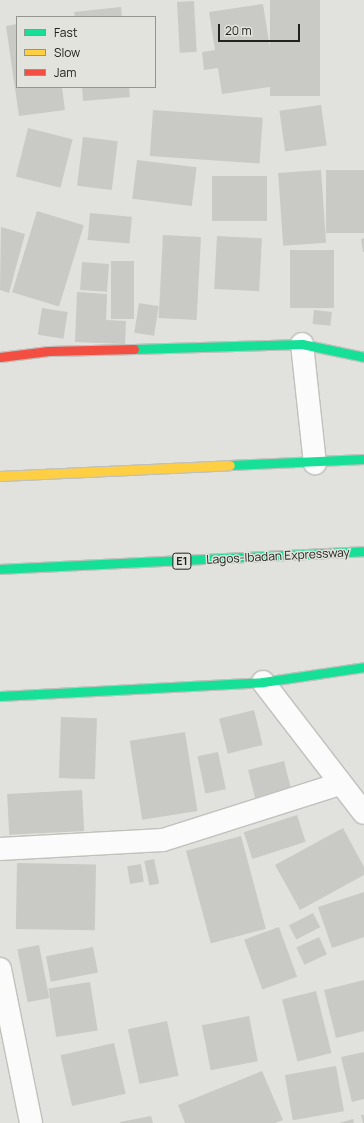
<!DOCTYPE html>
<style>
body{margin:0}
#map{position:relative;width:364px;height:1123px;overflow:hidden;background:#e1e2dd;font-family:Manrope,sans-serif}
div>[style]{position:absolute}
[style*='--x']{left:calc(var(--x)*1px);top:calc(var(--y)*1px);width:calc(var(--w)*1px);rotate:calc(var(--a)*1deg)}
.building>*{inset:0;background:#c9c9c6;transform-origin:0 0}
.roads{filter:drop-shadow(1px 0 #c0c0bc) drop-shadow(-1px 0 #c0c0bc) drop-shadow(0 1px #c0c0bc) drop-shadow(0 -1px #c0c0bc)}
.street>*{height:22px;margin:-11px;padding:0 11px;transform-origin:11px;border-radius:11px;background:#fafbfa}
.fast>*{height:9px;margin:-4.5px;padding:0 4.5px;transform-origin:4.5px;border-radius:4.5px;background:#16e098}
.slow>*{height:9px;margin:-4.5px;padding:0 4.5px;transform-origin:4.5px;border-radius:4.5px;background:#ffcf43}
.jam>*{height:9px;margin:-4.5px;padding:0 4.5px;transform-origin:4.5px;border-radius:4.5px;background:#f24e42}
span{translate:-50% -50%;white-space:nowrap;text-align:center;line-height:1.15;-webkit-text-stroke:3px #e2e3dc;paint-order:stroke}
.shield-label span{padding:1px 3px;background:#e2e3dc;border:1px solid;border-radius:3px;-webkit-text-stroke-width:0}
.shield-label{font-size:11px;color:#21211e;font-weight:700}
.street-label{font-size:12px;color:#21211e}
.legend{position:absolute;left:16px;top:16px;width:140px;height:72px;box-sizing:border-box;background:#e2e3dc;border:1px solid #959590;margin:0;padding:5px 7px;list-style:none;font-size:12px;color:#21211e}
.legend li{display:flex;align-items:center;gap:8px;height:20px}
.legend b{width:20px;border:1px solid #959590}
.scale{position:absolute;left:218px;top:24px;width:82px;height:18px;box-sizing:border-box;border:2px solid #21211e;border-top:0;padding-left:5px;font-size:12px;line-height:14px;white-space:nowrap;color:#21211e;-webkit-text-stroke:3px #e2e3dc;paint-order:stroke}
</style>
<div id="map">
<div class="building">
<i style="left:270px;top:0;width:50px;height:96px"></i>
<i style="left:194px;top:1px;width:51px;height:17px;rotate:87deg"></i>
<i style="clip-path:polygon(263px 4px,276px 86px,222px 94px,218px 68px,204px 70px,202px 52px,215px 50px,209px 12px)"></i>
<i style="clip-path:polygon(121px 7px,122px 17px,75px 17px,74px 12px)"></i>
<i style="clip-path:polygon(17px 24px,17px 87px,62px 87px,65px 110px,19px 116px,6px 26px)"></i>
<i style="clip-path:polygon(82px 87px,129px 87px,130px 97px,83px 101px)"></i>
<i style="left:321px;top:105px;width:41px;height:42px;rotate:82deg"></i>
<i style="left:153px;top:110px;width:110px;height:46px;rotate:4deg"></i>
<i style="left:28px;top:128px;width:46px;height:50px;rotate:14deg"></i>
<i style="left:83px;top:137px;width:35px;height:49px;rotate:7deg"></i>
<i style="left:137px;top:160px;width:60px;height:39px;rotate:7deg"></i>
<i style="left:321px;top:170px;width:73px;height:43px;rotate:86deg"></i>
<i style="left:364px;top:170px;width:63px;height:38px;rotate:90deg"></i>
<i style="left:212px;top:176px;width:55px;height:45px"></i>
<i style="left:37px;top:211px;width:49px;height:85px;rotate:17deg"></i>
<i style="left:90px;top:213px;width:42px;height:27px;rotate:5deg"></i>
<i style="clip-path:polygon(1px 227px,25px 234px,9px 293px,0 290px)"></i>
<i style="left:163px;top:235px;width:38px;height:83px;rotate:3deg"></i>
<i style="left:217px;top:236px;width:45px;height:53px;rotate:3deg"></i>
<i style="clip-path:polygon(364px 238px,364px 252px,363px 252px,361px 239px)"></i>
<i style="left:290px;top:250px;width:44px;height:58px"></i>
<i style="left:111px;top:261px;width:23px;height:58px"></i>
<i style="left:82px;top:262px;width:27px;height:28px;rotate:4deg"></i>
<i style="clip-path:polygon(77px 292px,107px 294px,106px 320px,126px 321px,125px 344px,75px 342px)"></i>
<i style="left:139px;top:303px;width:20px;height:30px;rotate:9deg"></i>
<i style="left:42px;top:308px;width:26px;height:27px;rotate:9deg"></i>
<i style="left:314px;top:310px;width:18px;height:14px;rotate:6deg"></i>
<i style="left:254px;top:710px;width:36px;height:36px;rotate:76deg"></i>
<i style="left:61px;top:717px;width:36px;height:61px;rotate:2deg"></i>
<i style="left:185px;top:732px;width:80px;height:56px;rotate:81deg"></i>
<i style="left:218px;top:752px;width:38px;height:21px;rotate:78deg"></i>
<i style="left:284px;top:761px;width:34px;height:37px;rotate:76deg"></i>
<i style="left:82px;top:790px;width:41px;height:75px;rotate:87deg"></i>
<i style="left:297px;top:815px;width:28px;height:56px;rotate:72deg"></i>
<i style="clip-path:polygon(343px 828px,364px 867px,364px 875px,300px 910px,275px 865px)"></i>
<i style="left:241px;top:836px;width:96px;height:57px;rotate:75deg"></i>
<i style="left:154px;top:859px;width:25px;height:10px;rotate:78deg"></i>
<i style="left:17px;top:863px;width:79px;height:66px;rotate:1deg"></i>
<i style="left:141px;top:864px;width:18px;height:14px;rotate:81deg"></i>
<i style="clip-path:polygon(364px 892px,364px 937px,332px 948px,318px 907px)"></i>
<i style="left:313px;top:913px;width:16px;height:27px;rotate:63deg"></i>
<i style="left:279px;top:927px;width:53px;height:37px;rotate:70deg"></i>
<i style="left:319px;top:937px;width:19px;height:25px;rotate:65deg"></i>
<i style="left:39px;top:945px;width:54px;height:22px;rotate:79deg"></i>
<i style="left:93px;top:947px;width:26px;height:48px;rotate:79deg"></i>
<i style="clip-path:polygon(364px 980px,364px 1031px,336px 1038px,324px 990px)"></i>
<i style="left:90px;top:982px;width:49px;height:42px;rotate:81deg"></i>
<i style="left:316px;top:991px;width:64px;height:35px;rotate:76deg"></i>
<i style="left:249px;top:1016px;width:46px;height:48px;rotate:79deg"></i>
<i style="left:167px;top:1021px;width:56px;height:40px;rotate:78deg"></i>
<i style="left:114px;top:1043px;width:52px;height:55px;rotate:77deg"></i>
<i style="clip-path:polygon(364px 1052px,364px 1099px,352px 1102px,341px 1057px)"></i>
<i style="left:336px;top:1066px;width:46px;height:52px;rotate:80deg"></i>
<i style="clip-path:polygon(262px 1071px,283px 1120px,275px 1123px,185px 1123px,178px 1105px)"></i>
<i style="clip-path:polygon(361px 1115px,364px 1115px,364px 1123px,363px 1123px)"></i>
<i style="clip-path:polygon(151px 1116px,153px 1123px,120px 1123px,120px 1122px)"></i>
<i style="clip-path:polygon(353px 1119px,354px 1123px,339px 1123px)"></i>
</div>
<div class="roads">
<div class="street">
<i style="--x:302;--y:344;--w:120;--a:83.8"></i>
<i style="--x:263;--y:682;--w:165;--a:52.4"></i>
<i style="--x:0;--y:849;--w:163;--a:-3.2"></i>
<i style="--x:163;--y:840;--w:186;--a:-17.6"></i>
<i style="--x:0;--y:969;--w:157;--a:78.6"></i>
</div>
<div class="fast">
<i style="--x:134;--y:349;--w:168;--a:-1.7"></i>
<i style="--x:302;--y:344;--w:63;--a:11.8"></i>
<i style="--x:230;--y:465;--w:134;--a:-2.6"></i>
<i style="--x:0;--y:569;--w:364;--a:-2.8"></i>
<i style="--x:0;--y:696;--w:263;--a:-3"></i>
<i style="--x:263;--y:682;--w:102;--a:-8.4"></i>
</div>
<div class="slow">
<i style="--x:0;--y:476;--w:230;--a:-2.7"></i>
</div>
<div class="jam">
<i style="--x:0;--y:357;--w:49;--a:-7"></i>
<i style="--x:49;--y:351;--w:85;--a:-1.3"></i>
</div>
</div>
<div class="shield-label">
<span style="left:182px;top:561px">E1</span>
</div>
<div class="street-label">
<span style="left:278px;top:556px;rotate:-3deg">Lagos-Ibadan Expressway</span>
</div>
<ul class="legend">
<li><b style="height:5px;background:#16e098"></b>Fast</li>
<li><b style="height:5px;background:#ffcf43"></b>Slow</li>
<li><b style="height:5px;background:#f24e42"></b>Jam</li>
</ul>
<div class="scale">20 m</div>
</div>
